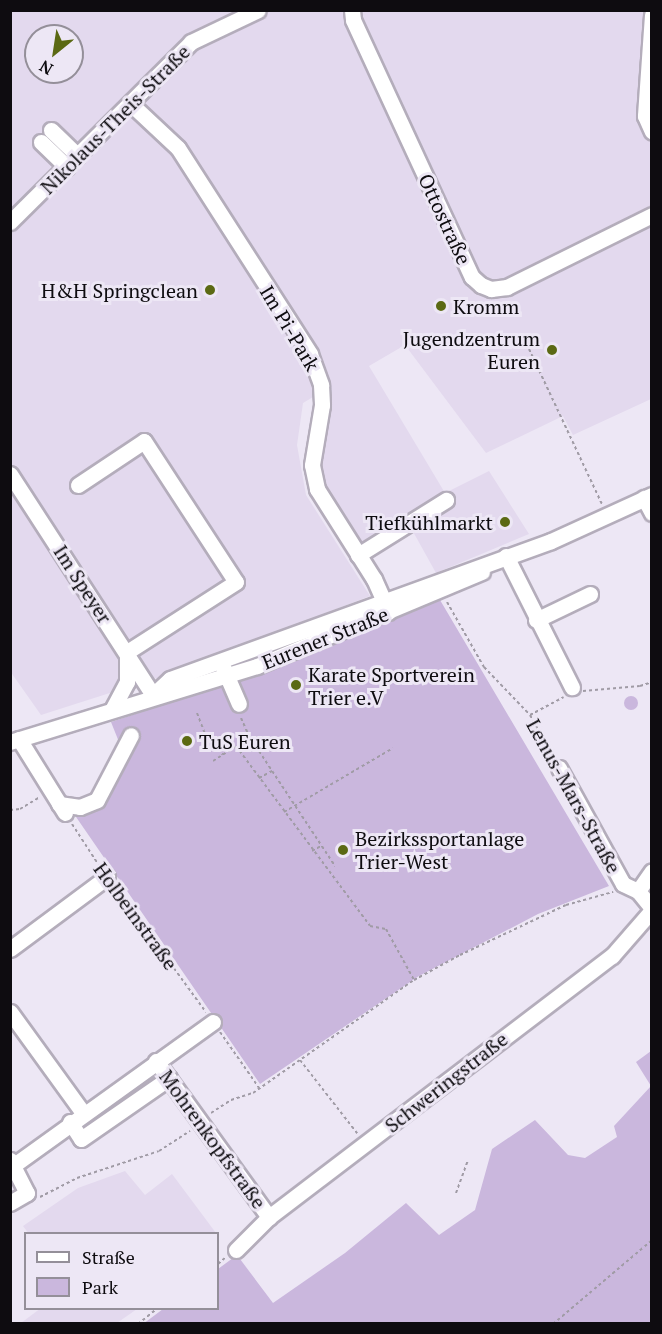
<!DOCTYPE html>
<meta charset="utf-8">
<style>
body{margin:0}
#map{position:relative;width:662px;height:1334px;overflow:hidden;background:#ede7f5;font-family:"PT Serif",serif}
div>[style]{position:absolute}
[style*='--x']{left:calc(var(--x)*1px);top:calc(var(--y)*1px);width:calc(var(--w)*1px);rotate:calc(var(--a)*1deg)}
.built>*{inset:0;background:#e3d9ee}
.green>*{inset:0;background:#cab7dd}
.round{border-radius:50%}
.path>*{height:2px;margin-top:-1px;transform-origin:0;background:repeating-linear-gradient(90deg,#a09ba5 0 3px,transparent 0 6px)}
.roads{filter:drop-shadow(2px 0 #b4adbb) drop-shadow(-2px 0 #b4adbb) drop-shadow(0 2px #b4adbb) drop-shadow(0 -2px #b4adbb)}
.minor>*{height:15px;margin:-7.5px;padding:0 7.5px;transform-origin:7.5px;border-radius:7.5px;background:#fff}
.dots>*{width:16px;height:16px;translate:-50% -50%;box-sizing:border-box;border:3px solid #ede7f5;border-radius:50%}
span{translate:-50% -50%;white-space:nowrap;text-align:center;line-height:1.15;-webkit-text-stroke:6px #ede7f5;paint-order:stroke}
.street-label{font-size:20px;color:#0e0c10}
.poi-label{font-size:20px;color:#0e0c10}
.right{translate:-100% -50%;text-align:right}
.left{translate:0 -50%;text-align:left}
.frame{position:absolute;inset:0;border:12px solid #0e0c10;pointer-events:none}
.legend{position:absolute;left:24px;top:1232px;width:195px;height:78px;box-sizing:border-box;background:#ede7f5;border:2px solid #948f99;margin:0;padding:8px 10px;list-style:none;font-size:18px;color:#0e0c10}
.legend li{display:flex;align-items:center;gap:12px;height:30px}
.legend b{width:30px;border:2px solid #948f99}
.north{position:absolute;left:24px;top:24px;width:60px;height:60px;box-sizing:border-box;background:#ede7f5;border:2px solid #948f99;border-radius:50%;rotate:210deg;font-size:16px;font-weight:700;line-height:24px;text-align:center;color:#0e0c10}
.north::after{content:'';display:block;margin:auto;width:21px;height:27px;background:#5b6913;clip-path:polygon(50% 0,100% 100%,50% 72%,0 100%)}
</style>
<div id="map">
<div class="built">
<i style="clip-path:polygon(evenodd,10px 11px,651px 11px,651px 399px,573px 435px,563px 416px,486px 453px,405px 345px,369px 366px,445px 493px,489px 471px,529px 534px,436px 573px,406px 519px,362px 547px,327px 493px,319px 465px,328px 388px,303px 403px,297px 445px,306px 495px,370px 596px,163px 676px,41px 715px,10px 671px,10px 11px,36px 36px,72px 36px,72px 72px,36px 72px,36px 36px)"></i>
<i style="clip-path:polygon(125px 1171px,145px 1195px,172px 1174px,216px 1233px,29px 1234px,23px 1226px,78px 1188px)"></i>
<i style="clip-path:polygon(41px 1308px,137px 1308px,137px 1309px,117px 1323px,21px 1323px)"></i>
</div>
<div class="green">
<i style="clip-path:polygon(440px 600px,609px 886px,538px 914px,419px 976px,260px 1084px,74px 814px,103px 804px,119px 742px,111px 722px,298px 660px)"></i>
<i class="round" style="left:624px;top:696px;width:14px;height:14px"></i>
<i style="clip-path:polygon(651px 1051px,651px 1323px,143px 1324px,163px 1309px,218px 1308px,218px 1269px,237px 1255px,273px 1303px,345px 1253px,406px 1203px,439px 1235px,475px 1210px,492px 1149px,535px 1120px,568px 1155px,585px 1158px,617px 1137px,614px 1126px,651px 1086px,636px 1062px)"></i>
</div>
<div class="path">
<i style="--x:529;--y:349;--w:171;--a:64.8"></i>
<i style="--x:447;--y:602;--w:75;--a:60.4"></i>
<i style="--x:484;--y:667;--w:66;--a:46.2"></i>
<i style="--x:530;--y:715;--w:48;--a:61.3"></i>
<i style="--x:583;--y:691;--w:57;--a:-5"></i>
<i style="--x:640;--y:686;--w:13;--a:-18"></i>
<i style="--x:197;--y:713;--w:25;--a:69"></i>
<i style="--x:206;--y:736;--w:25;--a:48"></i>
<i style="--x:530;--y:715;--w:38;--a:-28"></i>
<i style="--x:241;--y:718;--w:20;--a:66"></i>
<i style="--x:249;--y:736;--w:16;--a:142"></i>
<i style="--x:236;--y:746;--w:224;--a:53.3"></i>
<i style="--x:370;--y:926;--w:16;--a:11"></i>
<i style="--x:386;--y:929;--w:58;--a:61.2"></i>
<i style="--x:249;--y:736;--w:156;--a:56.5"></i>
<i style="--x:213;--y:761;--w:27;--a:-33"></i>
<i style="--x:259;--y:778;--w:15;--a:-28"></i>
<i style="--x:10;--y:810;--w:10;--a:-6"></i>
<i style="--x:20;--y:809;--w:23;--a:-31"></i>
<i style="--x:284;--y:812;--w:126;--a:-30.4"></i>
<i style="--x:72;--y:824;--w:51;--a:56.9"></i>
<i style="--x:312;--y:851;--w:10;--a:-29"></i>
<i style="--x:114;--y:886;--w:156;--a:53.9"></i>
<i style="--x:220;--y:1032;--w:68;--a:55.1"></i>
<i style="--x:300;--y:1060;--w:93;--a:52"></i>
<i style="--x:211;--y:1113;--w:24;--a:-33"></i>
<i style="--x:231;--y:1100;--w:23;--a:-18"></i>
<i style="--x:253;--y:1093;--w:197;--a:-35.1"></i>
<i style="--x:414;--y:980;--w:52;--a:-28.5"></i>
<i style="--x:460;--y:955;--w:117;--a:-25.3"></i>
<i style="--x:566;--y:905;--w:49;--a:-15.5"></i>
<i style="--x:456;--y:1193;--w:35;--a:-70"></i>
<i style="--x:40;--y:1197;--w:42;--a:-27.2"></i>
<i style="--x:77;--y:1178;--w:86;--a:-18.2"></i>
<i style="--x:159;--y:1151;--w:37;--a:-33"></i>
<i style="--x:218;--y:1264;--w:9;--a:-41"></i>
<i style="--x:138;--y:1324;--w:26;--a:-39"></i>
<i style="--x:553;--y:1324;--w:130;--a:-40.3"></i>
</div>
<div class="roads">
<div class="minor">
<i style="--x:352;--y:10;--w:10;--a:84"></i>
<i style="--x:353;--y:20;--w:283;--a:65.2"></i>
<i style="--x:472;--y:277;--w:12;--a:42"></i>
<i style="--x:481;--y:285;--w:11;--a:22"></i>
<i style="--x:491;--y:289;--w:16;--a:-7"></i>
<i style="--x:507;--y:287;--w:162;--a:-26.4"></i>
<i style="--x:652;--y:15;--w:101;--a:94"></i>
<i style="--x:645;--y:116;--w:17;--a:66"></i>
<i style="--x:131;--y:104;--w:64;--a:43.1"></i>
<i style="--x:178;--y:148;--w:245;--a:57.3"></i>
<i style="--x:310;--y:354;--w:33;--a:70"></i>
<i style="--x:321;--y:385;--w:20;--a:87"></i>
<i style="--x:322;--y:405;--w:61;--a:99.5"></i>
<i style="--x:312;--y:465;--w:25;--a:78"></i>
<i style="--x:317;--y:489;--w:107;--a:57.7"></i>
<i style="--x:374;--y:579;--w:36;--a:66"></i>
<i style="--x:51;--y:130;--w:37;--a:44"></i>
<i style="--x:41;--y:142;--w:36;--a:44"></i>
<i style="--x:10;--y:222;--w:255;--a:-44.8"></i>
<i style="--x:191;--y:42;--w:74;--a:-25.5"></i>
<i style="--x:10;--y:474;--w:263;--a:57.1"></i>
<i style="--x:78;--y:485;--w:79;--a:-33.7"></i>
<i style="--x:144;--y:441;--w:168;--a:56.9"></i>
<i style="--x:236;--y:582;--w:130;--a:147.3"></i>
<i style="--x:644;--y:498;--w:17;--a:62"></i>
<i style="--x:358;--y:555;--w:104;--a:-32"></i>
<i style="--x:506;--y:556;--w:147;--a:63.3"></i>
<i style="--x:536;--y:620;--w:60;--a:-25.7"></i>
<i style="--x:223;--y:667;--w:40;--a:66.6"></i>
<i style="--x:153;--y:695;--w:23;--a:-43"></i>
<i style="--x:170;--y:679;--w:405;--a:-19.9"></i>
<i style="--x:551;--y:541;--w:111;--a:-24.5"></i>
<i style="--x:113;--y:708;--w:30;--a:-62"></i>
<i style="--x:127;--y:682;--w:27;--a:-90"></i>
<i style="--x:19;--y:739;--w:87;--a:58.1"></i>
<i style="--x:10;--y:742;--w:258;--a:-17.1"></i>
<i style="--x:257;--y:666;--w:244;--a:-22.7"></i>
<i style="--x:559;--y:768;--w:132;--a:61.1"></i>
<i style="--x:623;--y:884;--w:17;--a:25"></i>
<i style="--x:638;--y:891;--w:22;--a:51"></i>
<i style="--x:59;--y:804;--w:21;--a:8"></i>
<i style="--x:80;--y:807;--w:18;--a:-22"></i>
<i style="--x:97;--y:800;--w:73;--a:-62.4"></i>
<i style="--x:638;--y:891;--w:24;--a:-55"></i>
<i style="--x:10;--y:949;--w:121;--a:-36.6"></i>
<i style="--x:10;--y:1012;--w:125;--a:54.1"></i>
<i style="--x:156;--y:1061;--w:193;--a:54.1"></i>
<i style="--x:70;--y:1122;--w:20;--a:57"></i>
<i style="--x:81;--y:1139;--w:107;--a:-34.7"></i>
<i style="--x:10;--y:1160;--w:37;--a:63"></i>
<i style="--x:27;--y:1193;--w:20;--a:150"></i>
<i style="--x:14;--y:1165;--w:245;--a:-35.7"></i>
<i style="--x:236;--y:1250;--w:47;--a:-45"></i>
<i style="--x:269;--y:1217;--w:431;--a:-37.3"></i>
<i style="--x:612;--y:956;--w:61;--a:-49"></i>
</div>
</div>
<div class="dots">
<i style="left:210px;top:290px;background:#5b6913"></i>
<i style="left:441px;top:306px;background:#5b6913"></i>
<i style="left:552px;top:350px;background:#5b6913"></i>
<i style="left:505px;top:522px;background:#5b6913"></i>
<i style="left:296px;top:685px;background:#5b6913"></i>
<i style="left:187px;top:741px;background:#5b6913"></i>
<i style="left:343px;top:850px;background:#5b6913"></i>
</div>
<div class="street-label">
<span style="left:115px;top:119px;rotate:-45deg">Nikolaus-Theis-Straße</span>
<span style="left:445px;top:219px;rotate:65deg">Ottostraße</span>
<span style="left:290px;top:328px;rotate:59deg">Im Pi-Park</span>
<span style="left:83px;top:584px;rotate:57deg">Im Speyer</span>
<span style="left:325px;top:638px;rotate:-22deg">Eurener Straße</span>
<span style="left:574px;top:796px;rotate:61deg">Lenus-Mars-Straße</span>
<span style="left:136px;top:916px;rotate:54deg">Holbeinstraße</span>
<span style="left:446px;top:1082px;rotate:-38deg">Schweringstraße</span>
<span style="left:213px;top:1139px;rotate:54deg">Mohrenkopfstraße</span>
</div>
<div class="poi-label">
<span class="right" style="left:198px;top:290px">H&amp;H Springclean</span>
<span class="left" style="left:453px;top:306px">Kromm</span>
<span class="right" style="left:540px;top:350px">Jugendzentrum<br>Euren</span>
<span class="right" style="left:493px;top:522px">Tiefkühlmarkt</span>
<span class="left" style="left:308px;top:686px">Karate Sportverein<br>Trier e.V</span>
<span class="left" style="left:199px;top:741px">TuS Euren</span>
<span class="left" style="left:355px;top:850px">Bezirkssportanlage<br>Trier-West</span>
</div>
<div class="frame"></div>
<ul class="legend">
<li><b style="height:8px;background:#fff"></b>Straße</li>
<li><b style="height:16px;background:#cab7dd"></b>Park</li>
</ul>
<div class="north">N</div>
</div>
